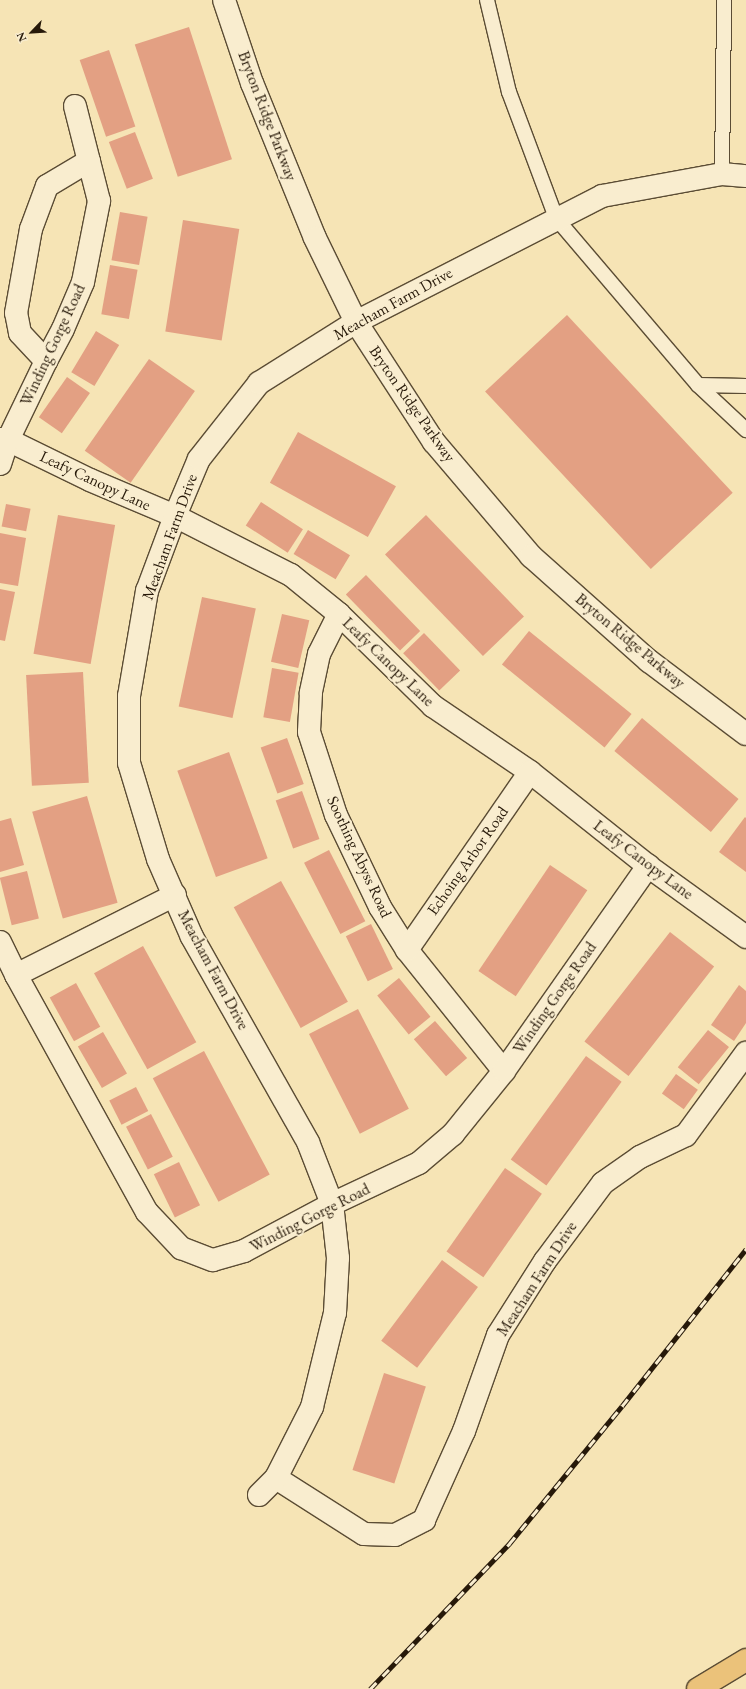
<!DOCTYPE html>
<style>
body{margin:0}
#map{position:relative;width:746px;height:1689px;overflow:hidden;background:#f6e4b5;font-family:"EB Garamond",serif}
div>[style]{position:absolute}
[style*='--x']{left:calc(var(--x)*1px);top:calc(var(--y)*1px);width:calc(var(--w)*1px);rotate:calc(var(--a)*1deg)}
.building>*{inset:0;background:#e3a083;transform-origin:0 0}
.roads{filter:drop-shadow(1px 0 #5b4c34) drop-shadow(-1px 0 #5b4c34) drop-shadow(0 1px #5b4c34) drop-shadow(0 -1px #5b4c34)}
.service>*{height:14px;margin:-7px;padding:0 7px;transform-origin:7px;border-radius:7px;background:#f9edcf}
.minor>*{height:22px;margin:-11px;padding:0 11px;transform-origin:11px;border-radius:11px;background:#f9edcf}
.primary>*{height:22px;margin:-11px;padding:0 11px;transform-origin:11px;border-radius:11px;background:#ebc27a}
.rail>*{height:4.5px;margin-top:-2.25px;transform-origin:0;background:repeating-linear-gradient(90deg,#f9edcf 0 9px,#271909 0 18px);box-sizing:border-box;border-block:1px solid #271909}
span{translate:-50% -50%;white-space:nowrap;text-align:center;line-height:1.15;-webkit-text-stroke:4px #f9edcf;paint-order:stroke}
.street-label{font-size:16px;color:#271909}
.north{position:absolute;left:12px;top:12px;width:40px;height:40px;-webkit-text-stroke:3px #f9edcf;paint-order:stroke;rotate:245deg;font-size:11px;font-weight:700;line-height:16px;text-align:center;color:#271909}
.north::after{content:'';display:block;margin:auto;width:14px;height:18px;background:#271909;clip-path:polygon(50% 0,100% 100%,50% 72%,0 100%)}
</style>
<div id="map">
<div class="building">
<i style="left:189px;top:27px;width:139px;height:57px;rotate:72deg"></i>
<i style="left:109px;top:50px;width:81px;height:31px;rotate:71deg"></i>
<i style="left:135px;top:132px;width:50px;height:28px;rotate:69deg"></i>
<i style="left:120px;top:212px;width:28px;height:49px;rotate:10deg"></i>
<i style="left:183px;top:220px;width:57px;height:113px;rotate:9deg"></i>
<i style="left:110px;top:265px;width:28px;height:50px;rotate:10deg"></i>
<i style="left:567px;top:315px;width:243px;height:112px;rotate:47deg"></i>
<i style="left:96px;top:331px;width:27px;height:48px;rotate:31deg"></i>
<i style="left:149px;top:359px;width:56px;height:112px;rotate:35deg"></i>
<i style="left:67px;top:377px;width:28px;height:49px;rotate:35deg"></i>
<i style="left:298px;top:432px;width:112px;height:58px;rotate:29deg"></i>
<i style="left:261px;top:502px;width:50px;height:28px;rotate:33deg"></i>
<i style="left:6px;top:504px;width:25px;height:23px;rotate:11deg"></i>
<i style="left:58px;top:515px;width:58px;height:141px;rotate:10deg"></i>
<i style="left:426px;top:515px;width:141px;height:57px;rotate:46deg"></i>
<i style="left:308px;top:530px;width:49px;height:28px;rotate:31deg"></i>
<i style="clip-path:polygon(0 533px,26px 538px,18px 586px,0 583px)"></i>
<i style="left:366px;top:575px;width:78px;height:28px;rotate:46deg"></i>
<i style="clip-path:polygon(0 589px,15px 592px,5px 641px,0 640px)"></i>
<i style="left:202px;top:597px;width:55px;height:112px;rotate:12deg"></i>
<i style="left:282px;top:614px;width:28px;height:49px;rotate:13deg"></i>
<i style="left:529px;top:631px;width:132px;height:43px;rotate:39deg"></i>
<i style="left:424px;top:633px;width:52px;height:29px;rotate:46deg"></i>
<i style="left:272px;top:668px;width:27px;height:50px;rotate:10deg"></i>
<i style="left:83px;top:672px;width:111px;height:57px;rotate:87deg"></i>
<i style="left:642px;top:718px;width:126px;height:43px;rotate:40deg"></i>
<i style="left:287px;top:738px;width:49px;height:28px;rotate:70deg"></i>
<i style="left:229px;top:752px;width:113px;height:55px;rotate:70deg"></i>
<i style="left:302px;top:791px;width:51px;height:28px;rotate:70deg"></i>
<i style="left:87px;top:796px;width:111px;height:57px;rotate:74deg"></i>
<i style="clip-path:polygon(745px 817px,746px 818px,746px 872px,719px 852px)"></i>
<i style="clip-path:polygon(11px 818px,24px 865px,0 872px,0 821px)"></i>
<i style="left:329px;top:850px;width:80px;height:28px;rotate:63deg"></i>
<i style="left:550px;top:865px;width:45px;height:128px;rotate:34deg"></i>
<i style="left:27px;top:871px;width:49px;height:28px;rotate:76deg"></i>
<i style="left:281px;top:881px;width:138px;height:54px;rotate:61deg"></i>
<i style="left:371px;top:924px;width:50px;height:28px;rotate:64deg"></i>
<i style="left:670px;top:932px;width:56px;height:139px;rotate:38deg"></i>
<i style="left:143px;top:946px;width:110px;height:56px;rotate:61deg"></i>
<i style="left:399px;top:978px;width:50px;height:28px;rotate:51deg"></i>
<i style="left:76px;top:983px;width:50px;height:30px;rotate:61deg"></i>
<i style="clip-path:polygon(739px 985px,746px 991px,746px 1023px,734px 1041px,711px 1025px)"></i>
<i style="left:358px;top:1009px;width:112px;height:55px;rotate:63deg"></i>
<i style="left:435px;top:1021px;width:49px;height:28px;rotate:49deg"></i>
<i style="left:708px;top:1030px;width:27px;height:48px;rotate:39deg"></i>
<i style="left:103px;top:1032px;width:48px;height:29px;rotate:60deg"></i>
<i style="left:204px;top:1051px;width:140px;height:58px;rotate:62deg"></i>
<i style="left:586px;top:1056px;width:44px;height:128px;rotate:36deg"></i>
<i style="left:676px;top:1074px;width:27px;height:24px;rotate:36deg"></i>
<i style="left:136px;top:1087px;width:27px;height:30px;rotate:63deg"></i>
<i style="left:151px;top:1114px;width:48px;height:28px;rotate:63deg"></i>
<i style="left:179px;top:1162px;width:48px;height:28px;rotate:64deg"></i>
<i style="left:505px;top:1168px;width:45px;height:102px;rotate:35deg"></i>
<i style="left:442px;top:1260px;width:45px;height:101px;rotate:37deg"></i>
<i style="left:384px;top:1373px;width:44px;height:102px;rotate:18deg"></i>
</div>
<div class="roads">
<div class="service">
<i style="--x:487;--y:0;--w:95;--a:76.6"></i>
<i style="--x:509;--y:92;--w:134;--a:69.5"></i>
<i style="--x:556;--y:218;--w:219;--a:49.6"></i>
<i style="--x:698;--y:385;--w:66;--a:43.2"></i>
<i style="--x:722;--y:174;--w:174;--a:-89.3"></i>
<i style="--x:698;--y:385;--w:48;--a:1.2"></i>
</div>
<div class="minor">
<i style="--x:224;--y:0;--w:88;--a:71.4"></i>
<i style="--x:252;--y:83;--w:167;--a:67.9"></i>
<i style="--x:315;--y:238;--w:93;--a:64"></i>
<i style="--x:356;--y:322;--w:143;--a:57"></i>
<i style="--x:434;--y:442;--w:150;--a:49.6"></i>
<i style="--x:531;--y:556;--w:158;--a:41.7"></i>
<i style="--x:649;--y:661;--w:121;--a:37"></i>
<i style="--x:46;--y:361;--w:38;--a:-133"></i>
<i style="--x:20;--y:333;--w:20;--a:-101"></i>
<i style="--x:16;--y:313;--w:85;--a:-79.9"></i>
<i style="--x:31;--y:229;--w:46;--a:-69.6"></i>
<i style="--x:47;--y:186;--w:49;--a:-30.8"></i>
<i style="--x:0;--y:439;--w:8;--a:7"></i>
<i style="--x:8;--y:440;--w:91;--a:26"></i>
<i style="--x:90;--y:480;--w:92;--a:23"></i>
<i style="--x:175;--y:516;--w:130;--a:27"></i>
<i style="--x:291;--y:575;--w:62;--a:39.1"></i>
<i style="--x:339;--y:614;--w:132;--a:44.4"></i>
<i style="--x:433;--y:706;--w:117;--a:34.2"></i>
<i style="--x:530;--y:772;--w:151;--a:38.5"></i>
<i style="--x:648;--y:866;--w:121;--a:35.9"></i>
<i style="--x:0;--y:464;--w:25;--a:-72"></i>
<i style="--x:8;--y:440;--w:88;--a:-64.3"></i>
<i style="--x:46;--y:361;--w:36;--a:-62"></i>
<i style="--x:63;--y:329;--w:51;--a:-66.9"></i>
<i style="--x:83;--y:282;--w:83;--a:-78.8"></i>
<i style="--x:99;--y:201;--w:98;--a:-104.2"></i>
<i style="--x:339;--y:614;--w:45;--a:116.6"></i>
<i style="--x:319;--y:654;--w:40;--a:102"></i>
<i style="--x:311;--y:693;--w:39;--a:93"></i>
<i style="--x:309;--y:732;--w:87;--a:72"></i>
<i style="--x:336;--y:815;--w:102;--a:64.4"></i>
<i style="--x:380;--y:907;--w:51;--a:57.9"></i>
<i style="--x:407;--y:950;--w:155;--a:51.3"></i>
<i style="--x:0;--y:942;--w:37;--a:64"></i>
<i style="--x:16;--y:975;--w:271;--a:61.1"></i>
<i style="--x:147;--y:1212;--w:50;--a:46.6"></i>
<i style="--x:181;--y:1248;--w:34;--a:21"></i>
<i style="--x:213;--y:1260;--w:32;--a:-16"></i>
<i style="--x:244;--y:1251;--w:100;--a:-28.1"></i>
<i style="--x:332;--y:1204;--w:96;--a:-25.2"></i>
<i style="--x:419;--y:1163;--w:45;--a:-40.5"></i>
<i style="--x:453;--y:1134;--w:81;--a:-51"></i>
<i style="--x:504;--y:1071;--w:251;--a:-54.9"></i>
<i style="--x:407;--y:950;--w:216;--a:-55.4"></i>
<i style="--x:16;--y:975;--w:178;--a:-26.7"></i>
<i style="--x:276;--y:1478;--w:104;--a:32.5"></i>
<i style="--x:364;--y:1534;--w:31;--a:2"></i>
<i style="--x:395;--y:1535;--w:33;--a:-27"></i>
<i style="--x:424;--y:1520;--w:98;--a:-65.8"></i>
<i style="--x:464;--y:1431;--w:102;--a:-70.5"></i>
<i style="--x:498;--y:1335;--w:88;--a:-57.6"></i>
<i style="--x:545;--y:1261;--w:97;--a:-53.4"></i>
<i style="--x:603;--y:1183;--w:45;--a:-35.1"></i>
<i style="--x:640;--y:1157;--w:51;--a:-25.6"></i>
<i style="--x:686;--y:1135;--w:102;--a:-53.8"></i>
<i style="--x:259;--y:1495;--w:24;--a:-45"></i>
<i style="--x:276;--y:1478;--w:80;--a:-63.1"></i>
<i style="--x:312;--y:1407;--w:97;--a:-76.3"></i>
<i style="--x:335;--y:1313;--w:55;--a:-86.9"></i>
<i style="--x:338;--y:1258;--w:54;--a:-96.3"></i>
<i style="--x:332;--y:1204;--w:66;--a:-111.2"></i>
<i style="--x:308;--y:1142;--w:236;--a:-119.5"></i>
<i style="--x:192;--y:937;--w:85;--a:-113.6"></i>
<i style="--x:158;--y:859;--w:100;--a:-106.8"></i>
<i style="--x:129;--y:763;--w:67;--a:-90"></i>
<i style="--x:129;--y:696;--w:107;--a:-80.3"></i>
<i style="--x:147;--y:591;--w:80;--a:-69.5"></i>
<i style="--x:175;--y:516;--w:62;--a:-67.2"></i>
<i style="--x:199;--y:459;--w:97;--a:-51.7"></i>
<i style="--x:259;--y:383;--w:115;--a:-32.2"></i>
<i style="--x:356;--y:322;--w:276;--a:-27.1"></i>
<i style="--x:602;--y:196;--w:122;--a:-10.4"></i>
<i style="--x:722;--y:174;--w:24;--a:5"></i>
</div>
<div class="primary">
<i style="--x:698;--y:1689;--w:56;--a:-31.1"></i>
</div>
</div>
<div class="rail">
<i style="--x:370;--y:1689;--w:201;--a:-46.2"></i>
<i style="--x:509;--y:1544;--w:178;--a:-50.7"></i>
<i style="--x:622;--y:1406;--w:200;--a:-51.7"></i>
</div>
<div class="street-label">
<span style="left:267px;top:116px;rotate:69deg">Bryton Ridge Parkway</span>
<span style="left:393px;top:304px;rotate:-29deg">Meacham Farm Drive</span>
<span style="left:53px;top:345px;rotate:-65deg">Winding Gorge Road</span>
<span style="left:412px;top:404px;rotate:55deg">Bryton Ridge Parkway</span>
<span style="left:95px;top:481px;rotate:25deg">Leafy Canopy Lane</span>
<span style="left:170px;top:537px;rotate:-70deg">Meacham Farm Drive</span>
<span style="left:630px;top:641px;rotate:40deg">Bryton Ridge Parkway</span>
<span style="left:388px;top:662px;rotate:44deg">Leafy Canopy Lane</span>
<span style="left:359px;top:857px;rotate:65deg">Soothing Abyss Road</span>
<span style="left:643px;top:860px;rotate:37deg">Leafy Canopy Lane</span>
<span style="left:468px;top:861px;rotate:-55deg">Echoing Arbor Road</span>
<span style="left:213px;top:970px;rotate:62deg">Meacham Farm Drive</span>
<span style="left:555px;top:998px;rotate:-55deg">Winding Gorge Road</span>
<span style="left:310px;top:1218px;rotate:-27deg">Winding Gorge Road</span>
<span style="left:537px;top:1279px;rotate:-57deg">Meacham Farm Drive</span>
</div>
<div class="north">N</div>
</div>
